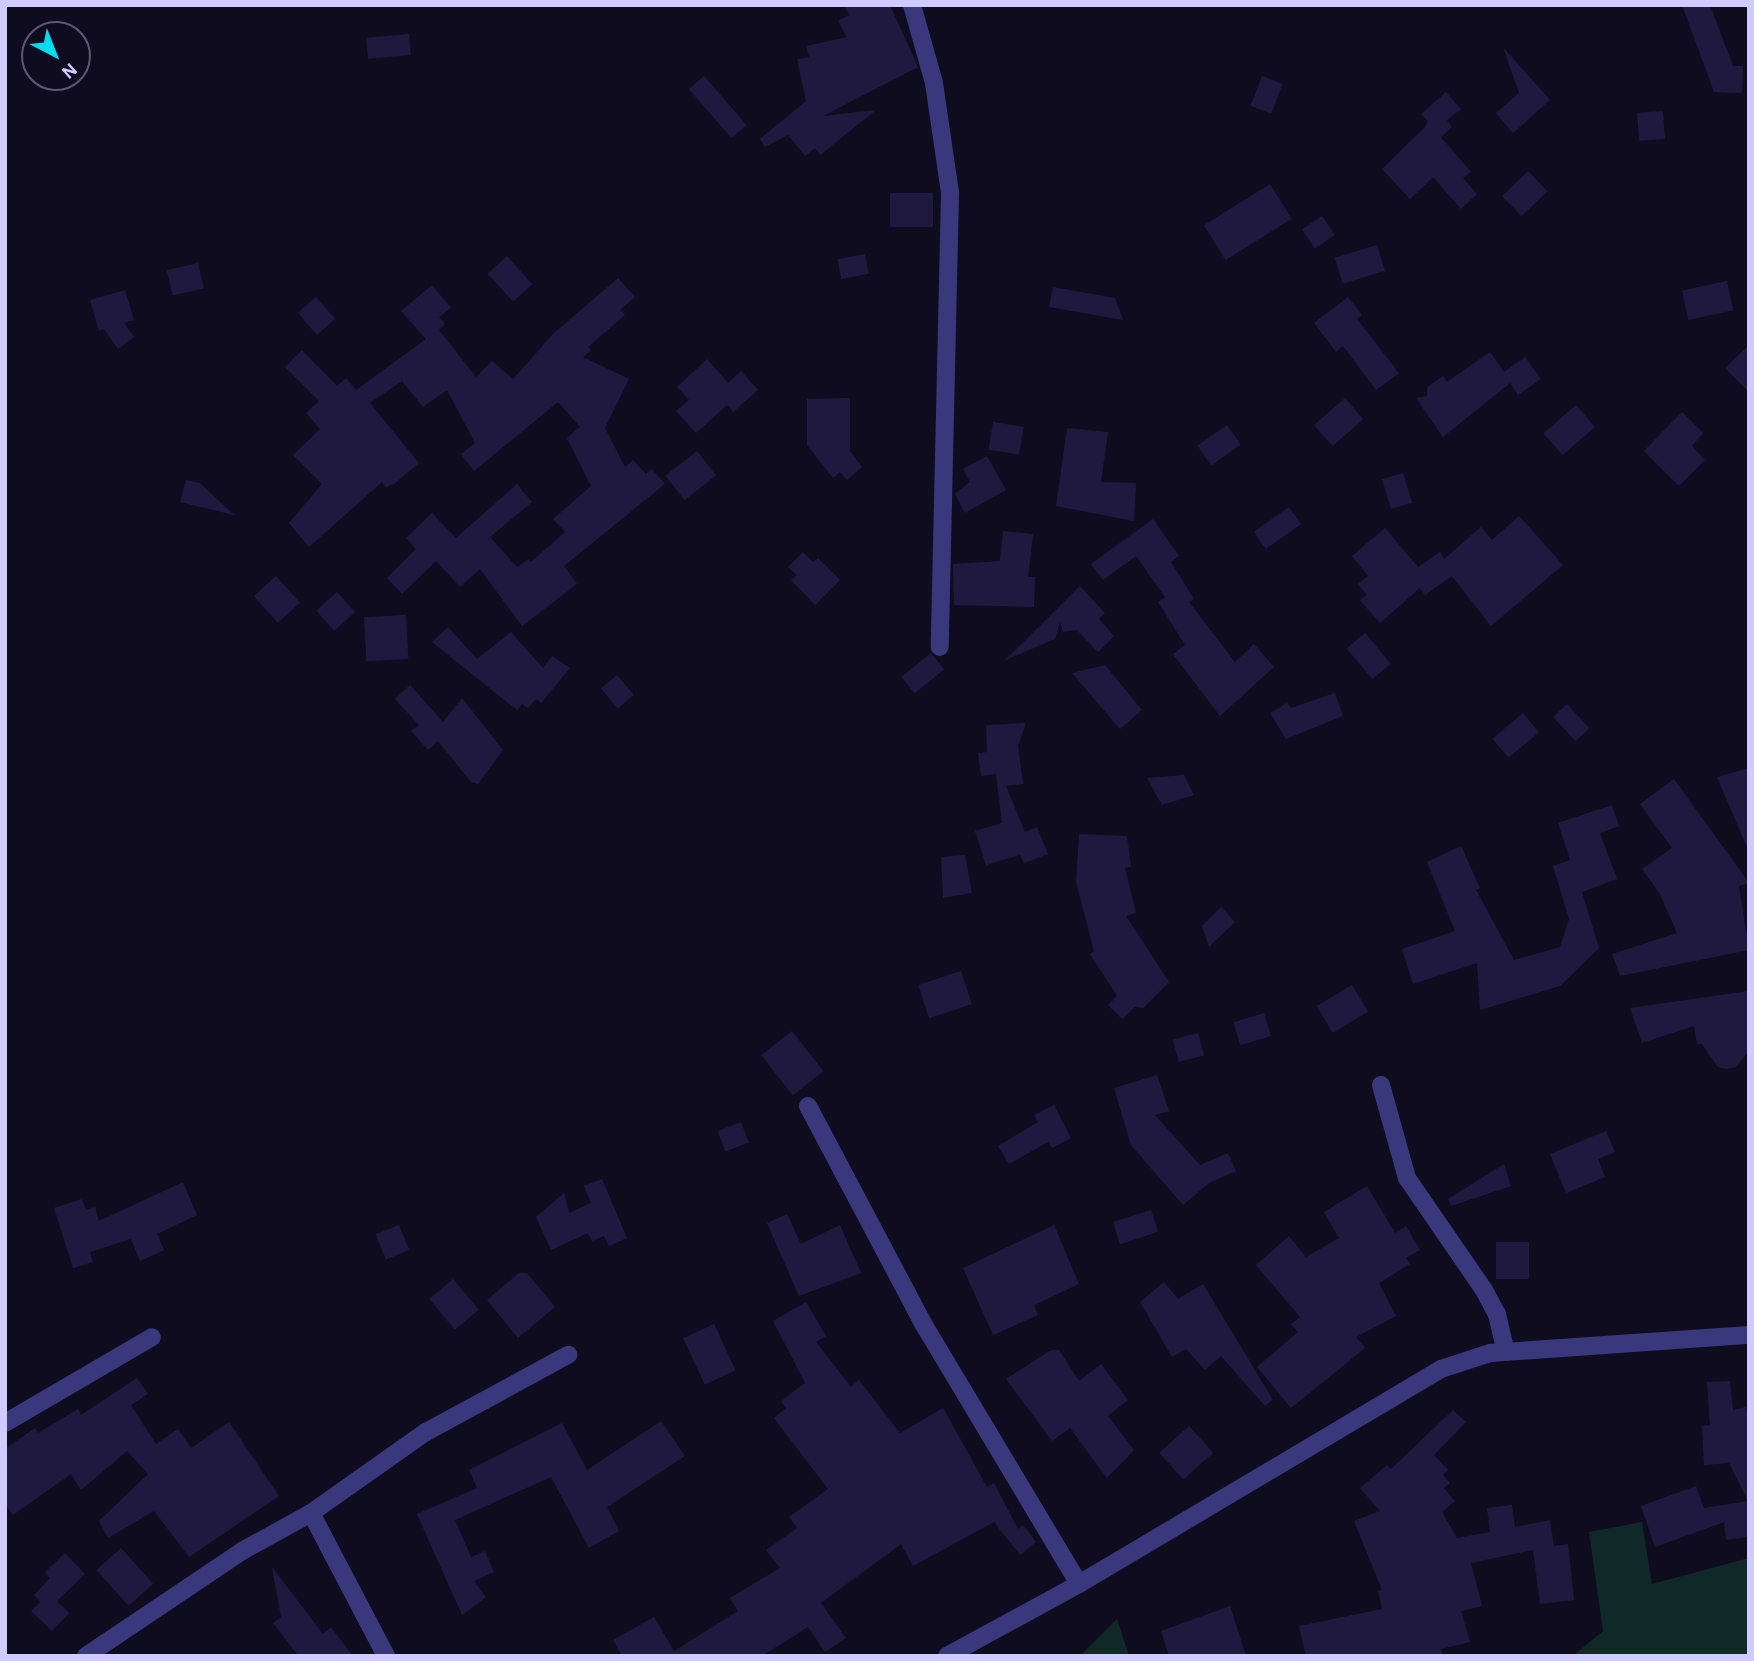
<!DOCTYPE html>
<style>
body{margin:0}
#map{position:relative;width:1754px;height:1661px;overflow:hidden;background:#0f0c1f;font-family:"Alegreya Sans",sans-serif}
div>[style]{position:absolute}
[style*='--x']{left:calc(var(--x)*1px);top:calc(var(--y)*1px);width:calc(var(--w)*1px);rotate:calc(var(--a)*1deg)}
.green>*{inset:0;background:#102827}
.building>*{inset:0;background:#20193f;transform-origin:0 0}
.street>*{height:18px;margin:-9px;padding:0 9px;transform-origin:9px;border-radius:9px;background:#3a387d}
span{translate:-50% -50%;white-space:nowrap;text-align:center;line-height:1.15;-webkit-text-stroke:5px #0f0c1f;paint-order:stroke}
.frame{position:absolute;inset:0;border:7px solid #d0cbfe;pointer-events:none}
.north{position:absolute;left:21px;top:21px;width:70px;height:70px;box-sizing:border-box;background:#0f0c1f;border:2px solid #5c5878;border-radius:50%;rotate:138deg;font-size:19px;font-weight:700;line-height:28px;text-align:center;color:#d0cbfe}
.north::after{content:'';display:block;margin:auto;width:24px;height:32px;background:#03ddf2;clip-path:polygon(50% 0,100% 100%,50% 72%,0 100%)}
</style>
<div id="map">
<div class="green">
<i style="clip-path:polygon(1642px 1522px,1652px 1584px,1749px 1558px,1749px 1656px,1573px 1656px,1603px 1631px,1589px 1532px)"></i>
<i style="clip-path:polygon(1117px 1619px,1129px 1656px,1080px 1656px)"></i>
</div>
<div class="building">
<i style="clip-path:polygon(844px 5px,890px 5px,918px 67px,823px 116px,876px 110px,820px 155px,815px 148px,805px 156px,788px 135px,765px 147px,760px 139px,806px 101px,797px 59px,809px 57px,806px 46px,847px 37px,838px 21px,849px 15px)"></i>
<i style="clip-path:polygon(1682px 5px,1710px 5px,1733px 66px,1743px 66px,1742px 93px,1714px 92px)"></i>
<i style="left:409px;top:34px;width:21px;height:43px;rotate:85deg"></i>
<i style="clip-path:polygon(1503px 47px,1550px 100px,1513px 133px,1496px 113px,1519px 93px)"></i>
<i style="left:704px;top:76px;width:65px;height:20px;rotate:49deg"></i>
<i style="left:1262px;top:76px;width:22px;height:32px;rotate:21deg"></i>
<i style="clip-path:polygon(1446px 92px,1461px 109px,1447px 120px,1452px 127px,1441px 137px,1471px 172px,1463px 178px,1477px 194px,1461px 209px,1433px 177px,1410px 199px,1382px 169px,1425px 127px,1428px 121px,1421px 114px)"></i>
<i style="left:1663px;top:111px;width:28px;height:26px;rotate:86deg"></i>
<i style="left:1528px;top:171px;width:28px;height:36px;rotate:46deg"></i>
<i style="left:1270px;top:184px;width:41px;height:78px;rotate:58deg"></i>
<i style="left:933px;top:193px;width:34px;height:43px;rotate:90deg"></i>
<i style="left:1322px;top:216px;width:23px;height:24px;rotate:56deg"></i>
<i style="left:1377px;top:245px;width:27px;height:44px;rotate:73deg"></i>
<i style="left:865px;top:254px;width:20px;height:28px;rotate:79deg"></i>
<i style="left:507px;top:256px;width:38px;height:26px;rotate:48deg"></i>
<i style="left:198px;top:263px;width:26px;height:32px;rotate:77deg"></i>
<i style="clip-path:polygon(618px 278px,635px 297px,620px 310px,625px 315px,588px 347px,591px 350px,583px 357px,629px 379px,605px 428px,625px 467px,633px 460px,646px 474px,652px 469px,665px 484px,564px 566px,577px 584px,522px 626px,480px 569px,460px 587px,436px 561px,402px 594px,387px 578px,416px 549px,406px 538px,432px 513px,456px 538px,517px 484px,532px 502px,490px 537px,517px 567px,529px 559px,531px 562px,565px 532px,553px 519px,591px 486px,567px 438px,580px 427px,558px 402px,474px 471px,461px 454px,475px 443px,447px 390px,423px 407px,402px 381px,370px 403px,419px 463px,394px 484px,386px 487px,382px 482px,309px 547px,289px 523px,322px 484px,293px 455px,320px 429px,306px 413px,319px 401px,285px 367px,302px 350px,337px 386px,346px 378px,356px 390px,426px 339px,401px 311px,432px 285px,451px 308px,439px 317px,445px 324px,439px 330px,476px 377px,492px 361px,513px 379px,553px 334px)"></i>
<i style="left:1727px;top:281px;width:30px;height:46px;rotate:78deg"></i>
<i style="clip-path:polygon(1053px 287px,1115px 298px,1123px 320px,1049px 307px)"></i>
<i style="clip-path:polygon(125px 290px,134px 320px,124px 323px,134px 337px,118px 349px,104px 329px,99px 331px,90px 300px)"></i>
<i style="left:316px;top:297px;width:29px;height:24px;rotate:49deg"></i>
<i style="clip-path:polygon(1348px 297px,1362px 315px,1357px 319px,1399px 373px,1376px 390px,1343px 346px,1336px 352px,1314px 323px)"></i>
<i style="clip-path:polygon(1749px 345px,1749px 392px,1725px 368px)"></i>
<i style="clip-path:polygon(1490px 352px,1504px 372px,1525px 357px,1541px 379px,1518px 395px,1510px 383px,1443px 437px,1416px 398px,1427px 396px,1427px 387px,1443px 376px,1447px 382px)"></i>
<i style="clip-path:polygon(707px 359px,728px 383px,741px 371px,758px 390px,733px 412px,727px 405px,696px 433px,676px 411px,689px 400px,677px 387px)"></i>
<i style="clip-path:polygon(850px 398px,850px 451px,862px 467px,847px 480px,840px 472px,833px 478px,807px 445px,807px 399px)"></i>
<i style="left:1345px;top:398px;width:28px;height:41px;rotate:49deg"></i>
<i style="left:1576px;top:405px;width:29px;height:43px;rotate:49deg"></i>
<i style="clip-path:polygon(1682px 412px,1703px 433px,1692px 446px,1705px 460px,1679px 486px,1644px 451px)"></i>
<i style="left:993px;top:422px;width:31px;height:28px;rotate:9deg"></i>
<i style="left:1227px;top:425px;width:24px;height:36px;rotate:55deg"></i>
<i style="clip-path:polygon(1067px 428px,1108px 432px,1101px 482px,1136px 483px,1134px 521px,1056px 506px)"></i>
<i style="left:697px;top:451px;width:31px;height:40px;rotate:52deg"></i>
<i style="clip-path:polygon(987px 456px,1006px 490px,965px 513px,955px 494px,970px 482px,963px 469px)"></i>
<i style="left:1403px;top:473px;width:31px;height:22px;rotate:73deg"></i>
<i style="clip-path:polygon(186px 480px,200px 483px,234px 515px,180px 502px)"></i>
<i style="left:1289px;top:507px;width:21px;height:43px;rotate:55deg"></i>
<i style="clip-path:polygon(1519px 516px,1563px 565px,1491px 626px,1452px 576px,1425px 595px,1420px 588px,1380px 623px,1360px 600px,1367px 595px,1358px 584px,1368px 576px,1352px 556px,1385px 528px,1418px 567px,1440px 552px,1444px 559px,1481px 527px,1492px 540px)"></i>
<i style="clip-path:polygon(1153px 519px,1179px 556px,1171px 562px,1194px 599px,1189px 602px,1235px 662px,1254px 644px,1274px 667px,1220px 716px,1173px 654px,1185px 645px,1158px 602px,1165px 597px,1136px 556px,1103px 580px,1091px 564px)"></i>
<i style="clip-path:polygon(1003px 531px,1033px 534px,1028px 577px,1035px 577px,1034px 607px,954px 605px,953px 564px,1000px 561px)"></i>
<i style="clip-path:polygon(803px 552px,813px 562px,818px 558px,840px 580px,815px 605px,791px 580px,797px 575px,788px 567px)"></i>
<i style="left:276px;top:576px;width:36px;height:30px;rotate:48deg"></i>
<i style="clip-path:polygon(1080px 586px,1105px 613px,1099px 619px,1114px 636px,1098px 652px,1077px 630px,1063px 632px,1060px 622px,1055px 639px,1005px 660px)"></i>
<i style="left:337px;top:592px;width:27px;height:28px;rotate:48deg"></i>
<i style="left:406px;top:615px;width:44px;height:42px;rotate:87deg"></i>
<i style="clip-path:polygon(448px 627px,477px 659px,511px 632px,543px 668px,552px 656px,570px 668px,541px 703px,536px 699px,528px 708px,522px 704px,517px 710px,432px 642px)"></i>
<i style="left:1365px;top:633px;width:40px;height:24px;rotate:50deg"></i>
<i style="left:931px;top:653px;width:21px;height:38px;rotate:51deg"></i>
<i style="clip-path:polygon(1105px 665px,1142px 710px,1120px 729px,1072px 673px)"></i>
<i style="left:617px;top:675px;width:26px;height:21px;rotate:50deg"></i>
<i style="clip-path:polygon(410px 685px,443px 722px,462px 698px,503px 750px,478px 784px,471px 782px,438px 741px,428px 750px,411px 731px,419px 725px,395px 699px)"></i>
<i style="clip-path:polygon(1335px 693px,1343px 716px,1286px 739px,1270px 713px,1287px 703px,1291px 708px)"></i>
<i style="left:1567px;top:704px;width:33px;height:19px;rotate:47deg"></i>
<i style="left:1523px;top:713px;width:25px;height:40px;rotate:50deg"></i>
<i style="clip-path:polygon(1026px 723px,1018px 746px,1023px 784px,1006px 786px,1025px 832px,1037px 827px,1048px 854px,1024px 863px,1020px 855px,986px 865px,975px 831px,1002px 823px,996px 774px,981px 776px,978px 753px,987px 752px,986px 725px)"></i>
<i style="clip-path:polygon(1749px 768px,1749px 852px,1717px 777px)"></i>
<i style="clip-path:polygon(1184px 775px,1194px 795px,1162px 805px,1147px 778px)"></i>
<i style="clip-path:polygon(1674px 779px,1749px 883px,1739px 886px,1749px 950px,1620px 976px,1612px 954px,1677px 933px,1660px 894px,1642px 869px,1672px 848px,1640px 804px)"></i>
<i style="clip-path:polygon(1612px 805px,1619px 826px,1600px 833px,1617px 879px,1582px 892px,1599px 948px,1560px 986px,1480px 1010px,1477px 963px,1413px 984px,1402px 949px,1455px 931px,1427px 862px,1461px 846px,1480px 888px,1476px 890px,1514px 960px,1560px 947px,1569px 919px,1553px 866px,1570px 860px,1558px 823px)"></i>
<i style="clip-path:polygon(1079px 834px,1127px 836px,1131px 867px,1125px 868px,1136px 913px,1126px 916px,1169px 982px,1143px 1008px,1135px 1007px,1122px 1019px,1108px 1005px,1117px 996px,1090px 954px,1094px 951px,1076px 882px)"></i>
<i style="clip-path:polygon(965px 855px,972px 893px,943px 898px,941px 857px)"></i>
<i style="clip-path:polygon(1221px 907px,1235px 922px,1209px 947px,1202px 926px)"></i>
<i style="left:961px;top:971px;width:35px;height:45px;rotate:72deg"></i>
<i style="left:1352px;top:985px;width:31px;height:41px;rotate:59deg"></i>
<i style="clip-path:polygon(1749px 991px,1747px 1053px,1736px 1067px,1727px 1069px,1718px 1067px,1702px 1044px,1697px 1044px,1694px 1026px,1642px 1043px,1630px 1008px)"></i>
<i style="left:1264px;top:1013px;width:24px;height:32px;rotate:73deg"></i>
<i style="left:792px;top:1031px;width:51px;height:39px;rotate:52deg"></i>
<i style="left:1198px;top:1033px;width:23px;height:26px;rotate:75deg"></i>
<i style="clip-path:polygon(1157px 1075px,1169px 1111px,1155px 1115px,1200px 1165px,1228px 1153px,1236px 1171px,1209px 1183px,1183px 1205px,1131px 1145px,1114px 1088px)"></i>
<i style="clip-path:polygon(1054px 1105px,1071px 1138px,1052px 1148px,1048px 1142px,1009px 1164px,998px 1146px,1038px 1122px,1034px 1115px)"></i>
<i style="left:741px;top:1122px;width:22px;height:25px;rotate:69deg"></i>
<i style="clip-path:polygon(1606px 1131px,1615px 1152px,1598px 1159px,1605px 1177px,1566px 1193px,1550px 1154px)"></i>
<i style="clip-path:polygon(1504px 1164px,1511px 1186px,1451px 1206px,1448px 1199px)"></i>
<i style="clip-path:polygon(602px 1179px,627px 1238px,609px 1246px,604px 1236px,592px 1241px,588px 1233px,551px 1250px,536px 1217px,564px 1193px,569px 1213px,591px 1203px,584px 1186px)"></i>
<i style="clip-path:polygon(183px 1182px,197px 1215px,157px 1234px,164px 1250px,140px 1261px,131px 1239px,90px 1252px,93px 1262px,73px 1268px,54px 1208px,82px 1199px,86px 1210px,95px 1207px,99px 1221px)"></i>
<i style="clip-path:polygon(1367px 1186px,1395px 1233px,1406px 1226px,1420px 1250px,1406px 1258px,1410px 1264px,1379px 1283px,1396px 1316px,1356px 1337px,1365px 1348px,1291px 1408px,1257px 1367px,1298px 1332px,1291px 1324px,1300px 1317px,1256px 1265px,1289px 1236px,1306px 1257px,1339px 1238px,1324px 1212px)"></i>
<i style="left:1151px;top:1210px;width:23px;height:40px;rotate:72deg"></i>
<i style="clip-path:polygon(787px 1214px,801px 1244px,840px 1225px,861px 1273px,799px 1296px,767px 1223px)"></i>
<i style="left:399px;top:1225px;width:27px;height:25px;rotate:68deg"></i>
<i style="clip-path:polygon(1054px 1225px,1079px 1284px,1034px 1305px,1038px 1315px,993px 1335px,963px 1268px)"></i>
<i style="left:1496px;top:1242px;width:33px;height:37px"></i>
<i style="clip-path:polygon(519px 1273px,527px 1273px,555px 1307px,518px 1338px,487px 1300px)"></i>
<i style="left:453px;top:1279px;width:40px;height:31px;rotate:50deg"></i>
<i style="clip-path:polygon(1164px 1282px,1178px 1299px,1203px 1284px,1273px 1400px,1265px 1406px,1221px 1356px,1205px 1370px,1186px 1349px,1172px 1357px,1140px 1302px)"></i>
<i style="clip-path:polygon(806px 1302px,826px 1336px,816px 1342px,851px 1387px,859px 1380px,900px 1433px,943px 1408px,987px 1487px,994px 1483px,1018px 1529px,1023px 1525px,1036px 1542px,1020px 1555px,994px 1522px,913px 1566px,901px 1544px,821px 1603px,846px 1638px,825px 1652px,808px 1627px,762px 1656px,622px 1656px,613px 1640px,654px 1617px,674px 1651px,738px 1611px,730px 1598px,780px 1568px,766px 1550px,797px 1528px,789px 1517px,828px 1489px,774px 1418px,786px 1408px,781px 1401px,805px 1383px,773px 1321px)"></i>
<i style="left:714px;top:1324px;width:51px;height:34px;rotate:65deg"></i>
<i style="clip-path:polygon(1051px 1350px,1059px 1350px,1079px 1381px,1101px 1364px,1128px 1400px,1108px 1416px,1134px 1450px,1107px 1478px,1070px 1428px,1052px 1441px,1006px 1379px)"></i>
<i style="clip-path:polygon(137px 1378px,148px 1394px,131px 1405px,156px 1444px,178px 1429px,191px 1448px,229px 1422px,279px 1496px,189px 1557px,154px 1511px,108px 1538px,99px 1521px,148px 1474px,127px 1451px,81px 1490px,71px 1474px,13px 1515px,5px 1504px,5px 1449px,35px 1428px,38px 1433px,78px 1409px,81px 1415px)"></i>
<i style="clip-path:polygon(1730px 1381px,1733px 1410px,1746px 1407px,1749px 1418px,1749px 1537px,1726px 1540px,1724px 1522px,1655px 1547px,1641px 1506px,1696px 1486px,1704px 1508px,1748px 1501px,1729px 1463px,1704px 1465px,1702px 1426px,1710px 1425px,1707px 1382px)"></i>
<i style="clip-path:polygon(1453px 1410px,1466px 1422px,1434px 1455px,1448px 1470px,1443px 1475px,1450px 1483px,1444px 1488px,1455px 1501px,1442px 1512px,1457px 1538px,1490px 1532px,1487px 1508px,1512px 1505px,1515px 1527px,1550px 1520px,1554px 1546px,1568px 1544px,1574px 1600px,1540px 1604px,1533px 1550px,1471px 1563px,1482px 1606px,1461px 1611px,1470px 1642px,1441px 1649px,1443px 1656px,1306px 1656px,1299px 1626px,1382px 1609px,1378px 1591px,1382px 1590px,1354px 1521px,1380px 1511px,1360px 1488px,1387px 1465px,1391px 1469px)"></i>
<i style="clip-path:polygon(661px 1421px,685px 1456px,607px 1507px,619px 1531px,589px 1548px,551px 1477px,455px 1520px,471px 1557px,485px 1551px,494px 1572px,474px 1581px,486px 1597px,462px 1615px,417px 1514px,477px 1488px,469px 1470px,562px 1423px,587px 1470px)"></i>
<i style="left:1189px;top:1426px;width:36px;height:40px;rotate:48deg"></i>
<i style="left:121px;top:1548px;width:48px;height:33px;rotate:48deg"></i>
<i style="clip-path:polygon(65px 1553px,85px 1574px,57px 1601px,69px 1613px,52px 1631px,31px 1611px,40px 1602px,34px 1595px,50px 1578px,45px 1572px)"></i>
<i style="clip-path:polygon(272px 1567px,323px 1634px,331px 1627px,353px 1656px,294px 1656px,297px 1654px,273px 1623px,281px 1617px)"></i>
<i style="clip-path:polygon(1230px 1606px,1246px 1656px,1169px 1656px,1161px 1631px)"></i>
</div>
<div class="street">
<i style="--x:912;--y:5;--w:81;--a:74.2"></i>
<i style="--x:934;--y:83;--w:111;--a:81.7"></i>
<i style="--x:950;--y:193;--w:454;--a:91.3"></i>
<i style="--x:1381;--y:1085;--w:97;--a:74.4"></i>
<i style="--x:1407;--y:1178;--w:136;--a:55.5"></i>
<i style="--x:1484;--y:1290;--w:27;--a:62"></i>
<i style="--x:1497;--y:1314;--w:39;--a:77"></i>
<i style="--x:808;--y:1106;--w:248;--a:62.1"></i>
<i style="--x:924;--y:1325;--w:302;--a:59.1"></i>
<i style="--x:5;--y:1423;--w:170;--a:-30.3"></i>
<i style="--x:311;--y:1513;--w:161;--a:62.3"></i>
<i style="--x:86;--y:1656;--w:188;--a:-33.9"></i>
<i style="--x:242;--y:1551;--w:79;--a:-28.8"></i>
<i style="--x:311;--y:1513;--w:141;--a:-35.2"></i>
<i style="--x:426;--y:1432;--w:162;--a:-28.5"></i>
<i style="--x:947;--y:1656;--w:150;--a:-28.6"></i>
<i style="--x:1079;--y:1584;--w:421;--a:-30.7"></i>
<i style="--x:1441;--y:1369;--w:52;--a:-18.1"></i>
<i style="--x:1490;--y:1353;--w:260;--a:-4"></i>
</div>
<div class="frame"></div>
<div class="north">N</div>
</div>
